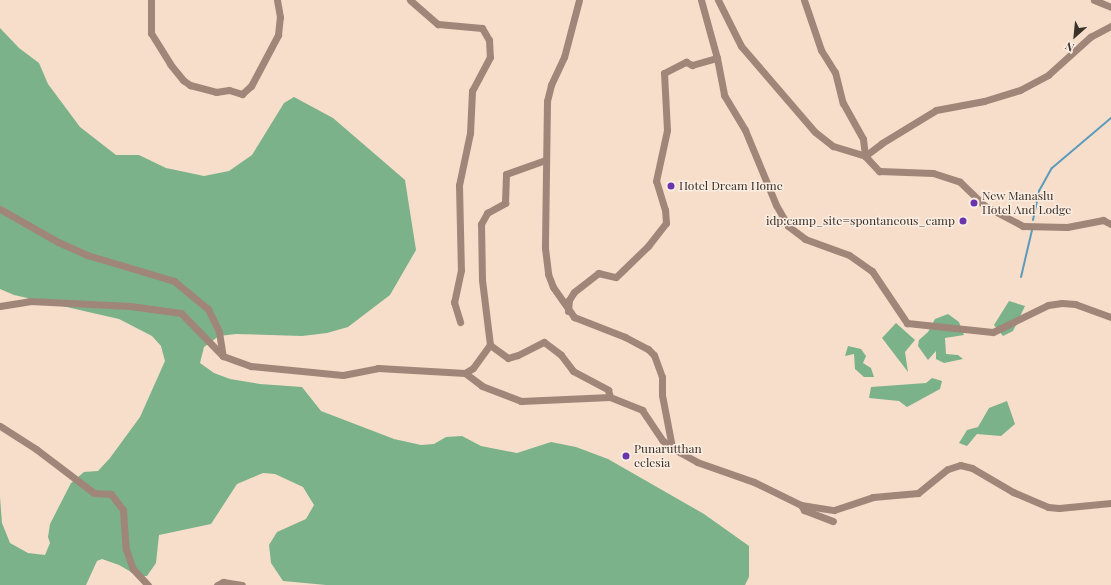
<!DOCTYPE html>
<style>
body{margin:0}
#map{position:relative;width:1111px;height:585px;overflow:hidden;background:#f6deca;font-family:"Playfair Display",serif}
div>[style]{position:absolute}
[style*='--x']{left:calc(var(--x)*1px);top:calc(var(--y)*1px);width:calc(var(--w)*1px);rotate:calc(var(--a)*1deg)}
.forest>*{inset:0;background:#7bb28a}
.stream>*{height:2px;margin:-1px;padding:0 1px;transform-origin:1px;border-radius:1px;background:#5c9abc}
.minor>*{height:7px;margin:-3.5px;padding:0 3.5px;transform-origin:3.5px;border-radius:3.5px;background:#a08679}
.dots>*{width:11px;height:11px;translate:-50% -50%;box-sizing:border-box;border:2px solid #fbede1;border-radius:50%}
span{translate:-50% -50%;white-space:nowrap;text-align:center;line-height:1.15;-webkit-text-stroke:3px #fbede1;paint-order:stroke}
.poi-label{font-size:12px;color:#3a3129}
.left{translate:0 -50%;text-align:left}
.right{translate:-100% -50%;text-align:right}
.north{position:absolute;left:1055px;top:16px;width:40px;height:40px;-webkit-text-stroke:3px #fbede1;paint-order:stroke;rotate:207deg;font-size:11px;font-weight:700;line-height:16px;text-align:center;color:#3a3129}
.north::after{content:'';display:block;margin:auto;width:14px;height:18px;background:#3a3129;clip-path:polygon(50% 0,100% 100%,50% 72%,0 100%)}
</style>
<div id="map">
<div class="forest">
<i style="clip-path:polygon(0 28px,19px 48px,39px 63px,48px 84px,80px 127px,116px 155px,139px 155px,166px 168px,204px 176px,229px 171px,252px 155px,284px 103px,294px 97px,333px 118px,405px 180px,416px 250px,390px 295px,348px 327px,327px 333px,302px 336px,236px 334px,219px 336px,204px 347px,200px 363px,214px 373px,230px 379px,260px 384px,302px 387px,321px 411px,394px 439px,421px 445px,434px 444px,446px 437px,462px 436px,481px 446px,517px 453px,551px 442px,576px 447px,608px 459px,704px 514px,749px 546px,749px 577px,745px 585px,326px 585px,283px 581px,271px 563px,269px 545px,277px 532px,306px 519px,314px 505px,303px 487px,275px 474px,263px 473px,237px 484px,211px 524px,159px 535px,156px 563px,147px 576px,138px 576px,119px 565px,102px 559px,97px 561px,86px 585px,0 585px,0 497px,2px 523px,10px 543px,28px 553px,45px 555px,50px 543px,48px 537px,50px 524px,71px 483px,84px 472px,98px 471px,110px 458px,140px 417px,165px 361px,161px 346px,152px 336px,119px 319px,14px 295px,0 289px)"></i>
<i style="clip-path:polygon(1009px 301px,1025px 306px,1013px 331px,1003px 336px,994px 325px)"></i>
<i style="clip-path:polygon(948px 314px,959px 322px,964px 335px,945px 338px,946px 354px,958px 355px,963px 359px,944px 363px,936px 359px,936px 351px,928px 360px,918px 346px,919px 340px,928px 332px,935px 319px)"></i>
<i style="clip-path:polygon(896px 323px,915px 340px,905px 352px,908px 372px,882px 338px)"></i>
<i style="clip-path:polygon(848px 346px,861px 349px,866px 356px,863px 363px,871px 368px,874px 377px,864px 377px,855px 369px,854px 354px,845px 356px)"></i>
<i style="clip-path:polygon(932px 378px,942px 381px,940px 389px,907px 407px,899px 401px,869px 398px,871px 387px,926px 383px)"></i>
<i style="clip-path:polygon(1007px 401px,1015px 424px,1001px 436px,977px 434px,967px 446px,959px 443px,967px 430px,978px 427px,989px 408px)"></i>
</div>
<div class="stream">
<i style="--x:1033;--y:220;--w:30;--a:-78"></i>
<i style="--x:1039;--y:191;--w:26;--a:-61"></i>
<i style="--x:1052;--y:168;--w:77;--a:-40.3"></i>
<i style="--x:1021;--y:277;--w:48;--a:-76.8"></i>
</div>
<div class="minor">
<i style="--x:151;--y:0;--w:33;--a:90"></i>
<i style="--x:151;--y:33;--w:36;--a:58"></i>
<i style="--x:170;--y:64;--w:21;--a:51"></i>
<i style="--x:183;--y:80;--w:9;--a:36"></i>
<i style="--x:190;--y:85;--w:27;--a:15"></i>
<i style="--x:216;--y:92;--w:13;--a:-9"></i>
<i style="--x:229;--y:90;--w:14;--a:17"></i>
<i style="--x:242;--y:94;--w:12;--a:-42"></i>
<i style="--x:251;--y:86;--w:58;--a:-62.1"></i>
<i style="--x:278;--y:35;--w:18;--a:-84"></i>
<i style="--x:280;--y:17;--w:17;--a:-100"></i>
<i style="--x:410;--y:0;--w:37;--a:41"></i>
<i style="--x:438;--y:24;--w:44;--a:5.2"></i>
<i style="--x:482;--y:28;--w:14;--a:60"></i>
<i style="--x:489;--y:40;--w:17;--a:87"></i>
<i style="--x:490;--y:57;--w:38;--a:118"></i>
<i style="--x:472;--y:91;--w:42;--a:92.7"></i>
<i style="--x:470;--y:133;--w:53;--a:101.9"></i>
<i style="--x:459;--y:185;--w:85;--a:88.7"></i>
<i style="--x:461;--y:270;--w:33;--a:102"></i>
<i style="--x:454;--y:302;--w:21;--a:73"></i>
<i style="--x:579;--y:0;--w:59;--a:104.7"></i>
<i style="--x:564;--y:57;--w:31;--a:115"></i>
<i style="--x:551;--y:85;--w:16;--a:104"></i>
<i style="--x:547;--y:101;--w:147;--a:90.8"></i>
<i style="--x:545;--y:248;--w:26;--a:83"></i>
<i style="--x:548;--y:274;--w:14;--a:69"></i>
<i style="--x:553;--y:287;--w:37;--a:55"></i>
<i style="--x:574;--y:317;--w:55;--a:21.4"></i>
<i style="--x:625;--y:337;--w:26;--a:28"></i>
<i style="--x:648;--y:349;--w:8;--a:45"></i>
<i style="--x:654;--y:355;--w:23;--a:70"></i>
<i style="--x:662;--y:377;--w:18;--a:90"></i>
<i style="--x:662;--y:395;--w:53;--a:79.1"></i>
<i style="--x:701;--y:0;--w:60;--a:74.6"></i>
<i style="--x:717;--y:58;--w:38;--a:79"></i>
<i style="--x:724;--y:95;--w:41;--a:59"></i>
<i style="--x:745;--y:130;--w:81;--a:67.5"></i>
<i style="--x:776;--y:205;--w:24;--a:60"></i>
<i style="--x:788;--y:226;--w:21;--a:37"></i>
<i style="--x:805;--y:239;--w:47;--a:20"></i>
<i style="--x:849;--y:255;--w:28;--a:35"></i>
<i style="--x:872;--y:271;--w:63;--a:56.1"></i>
<i style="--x:907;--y:323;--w:86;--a:6"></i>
<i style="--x:993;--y:332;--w:61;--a:-26.1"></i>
<i style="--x:1048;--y:305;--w:14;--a:-8"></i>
<i style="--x:1062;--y:303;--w:13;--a:4"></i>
<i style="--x:1075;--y:304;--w:38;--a:20"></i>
<i style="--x:718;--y:0;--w:51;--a:63.4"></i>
<i style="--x:741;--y:46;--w:113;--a:49.3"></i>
<i style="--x:815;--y:132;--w:23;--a:38"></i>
<i style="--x:833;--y:146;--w:34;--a:17"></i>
<i style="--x:865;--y:156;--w:21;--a:47"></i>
<i style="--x:879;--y:171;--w:54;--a:2.1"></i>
<i style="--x:933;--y:173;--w:28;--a:18"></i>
<i style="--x:960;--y:182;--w:35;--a:44"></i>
<i style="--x:985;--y:206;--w:43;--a:27.8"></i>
<i style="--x:1023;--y:226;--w:44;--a:1.3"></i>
<i style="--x:1067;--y:227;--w:37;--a:-11"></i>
<i style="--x:1103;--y:220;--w:9;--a:27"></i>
<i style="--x:804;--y:0;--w:53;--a:71.2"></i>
<i style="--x:821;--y:50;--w:26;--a:58"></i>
<i style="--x:835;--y:72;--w:32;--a:76"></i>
<i style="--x:843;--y:103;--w:41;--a:60.9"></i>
<i style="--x:863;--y:139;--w:17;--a:83"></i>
<i style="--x:1094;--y:0;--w:18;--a:22"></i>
<i style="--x:865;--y:156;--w:21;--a:-37"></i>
<i style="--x:882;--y:143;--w:63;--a:-31.4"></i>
<i style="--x:936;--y:110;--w:49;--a:-10.6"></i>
<i style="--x:984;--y:101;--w:38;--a:-17"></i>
<i style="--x:1020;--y:90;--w:32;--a:-28"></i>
<i style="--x:1048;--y:75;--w:57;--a:-42.1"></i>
<i style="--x:1090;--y:37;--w:24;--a:-28"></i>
<i style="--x:0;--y:209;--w:67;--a:29.6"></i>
<i style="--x:58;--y:242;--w:32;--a:24"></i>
<i style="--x:87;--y:255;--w:91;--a:16.6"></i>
<i style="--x:174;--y:281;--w:44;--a:39.5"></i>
<i style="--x:208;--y:309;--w:25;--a:64"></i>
<i style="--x:219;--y:332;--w:24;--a:81"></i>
<i style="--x:223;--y:356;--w:30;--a:20"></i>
<i style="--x:251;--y:366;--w:92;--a:5.6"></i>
<i style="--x:343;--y:375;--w:36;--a:-11"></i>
<i style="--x:378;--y:368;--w:87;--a:3.3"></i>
<i style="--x:465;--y:373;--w:21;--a:37"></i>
<i style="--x:482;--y:386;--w:42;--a:21"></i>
<i style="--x:521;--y:401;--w:89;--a:-2.6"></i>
<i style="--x:610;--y:397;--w:35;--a:22"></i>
<i style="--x:642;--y:410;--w:36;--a:56"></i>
<i style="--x:662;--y:440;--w:13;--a:39"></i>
<i style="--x:672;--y:448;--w:29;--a:29"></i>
<i style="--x:697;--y:462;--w:60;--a:19.3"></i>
<i style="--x:754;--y:482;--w:52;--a:26.1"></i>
<i style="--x:801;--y:505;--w:33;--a:9"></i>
<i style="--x:834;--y:510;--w:41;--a:-18.4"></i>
<i style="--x:873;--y:497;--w:45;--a:-5.1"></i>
<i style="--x:918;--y:493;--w:38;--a:-39"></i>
<i style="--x:948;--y:469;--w:13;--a:-18"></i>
<i style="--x:960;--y:465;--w:12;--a:14"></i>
<i style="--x:972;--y:468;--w:48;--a:30.3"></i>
<i style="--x:1013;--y:492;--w:38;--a:23"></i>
<i style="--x:1048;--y:507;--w:11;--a:5"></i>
<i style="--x:1059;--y:508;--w:52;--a:-5.5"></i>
<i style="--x:0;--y:306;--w:30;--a:-9"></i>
<i style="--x:30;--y:301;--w:100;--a:2.9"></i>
<i style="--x:130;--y:306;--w:51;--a:7.8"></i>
<i style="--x:181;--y:313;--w:60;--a:45.7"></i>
<i style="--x:568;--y:311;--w:11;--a:-85"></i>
<i style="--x:569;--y:300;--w:9;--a:-58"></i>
<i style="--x:574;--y:292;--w:31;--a:-38"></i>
<i style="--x:598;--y:273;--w:18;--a:13"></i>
<i style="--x:616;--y:277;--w:45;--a:-44.1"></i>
<i style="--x:648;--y:246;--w:29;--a:-52"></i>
<i style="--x:666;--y:223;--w:13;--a:-94"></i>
<i style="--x:665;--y:210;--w:30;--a:-107"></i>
<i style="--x:656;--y:181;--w:52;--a:-77.8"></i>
<i style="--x:667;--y:130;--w:57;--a:-93"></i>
<i style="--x:664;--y:73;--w:25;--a:-27"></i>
<i style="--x:686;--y:62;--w:7;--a:27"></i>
<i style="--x:692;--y:65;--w:26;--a:-16"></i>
<i style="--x:490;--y:345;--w:22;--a:36"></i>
<i style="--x:508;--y:358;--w:10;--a:-17"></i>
<i style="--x:518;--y:355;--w:29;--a:-27"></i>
<i style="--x:544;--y:342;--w:21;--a:37"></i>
<i style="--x:561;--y:355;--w:20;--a:53"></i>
<i style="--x:573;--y:371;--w:40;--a:28"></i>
<i style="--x:608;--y:390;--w:7;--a:74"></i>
<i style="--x:465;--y:373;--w:9;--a:-32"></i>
<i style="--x:473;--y:368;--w:29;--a:-54"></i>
<i style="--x:490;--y:345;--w:65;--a:-97"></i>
<i style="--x:482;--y:280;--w:56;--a:-91"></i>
<i style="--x:481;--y:224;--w:13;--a:-61"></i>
<i style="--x:487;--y:213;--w:21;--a:-29"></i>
<i style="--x:505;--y:203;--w:29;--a:-88"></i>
<i style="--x:506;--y:174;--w:41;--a:-19.7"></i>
<i style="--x:0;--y:426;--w:43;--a:32.6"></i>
<i style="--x:36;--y:449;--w:73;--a:37.2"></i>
<i style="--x:94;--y:493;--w:17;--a:3"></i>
<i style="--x:111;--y:494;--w:20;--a:53"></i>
<i style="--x:123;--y:510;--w:39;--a:86"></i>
<i style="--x:126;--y:549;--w:21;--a:71"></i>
<i style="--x:133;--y:569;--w:22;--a:47"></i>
<i style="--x:801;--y:505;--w:6;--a:59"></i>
<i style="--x:804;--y:510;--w:31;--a:21"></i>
<i style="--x:217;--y:585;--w:7;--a:-27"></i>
<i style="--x:223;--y:582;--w:19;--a:9"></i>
</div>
<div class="dots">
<i style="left:671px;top:186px;background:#6935ac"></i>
<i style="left:974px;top:203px;background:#6935ac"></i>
<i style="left:963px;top:221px;background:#6935ac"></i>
<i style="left:626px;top:456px;background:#6935ac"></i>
</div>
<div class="poi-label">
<span class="left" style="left:679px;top:186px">Hotel Dream Home</span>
<span class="left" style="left:982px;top:203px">New Manaslu<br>Hotel And Lodge</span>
<span class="right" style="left:955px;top:221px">idp:camp_site=spontaneous_camp</span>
<span class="left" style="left:634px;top:456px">Punarutthan<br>eclesia</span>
</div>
<div class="north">N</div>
</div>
